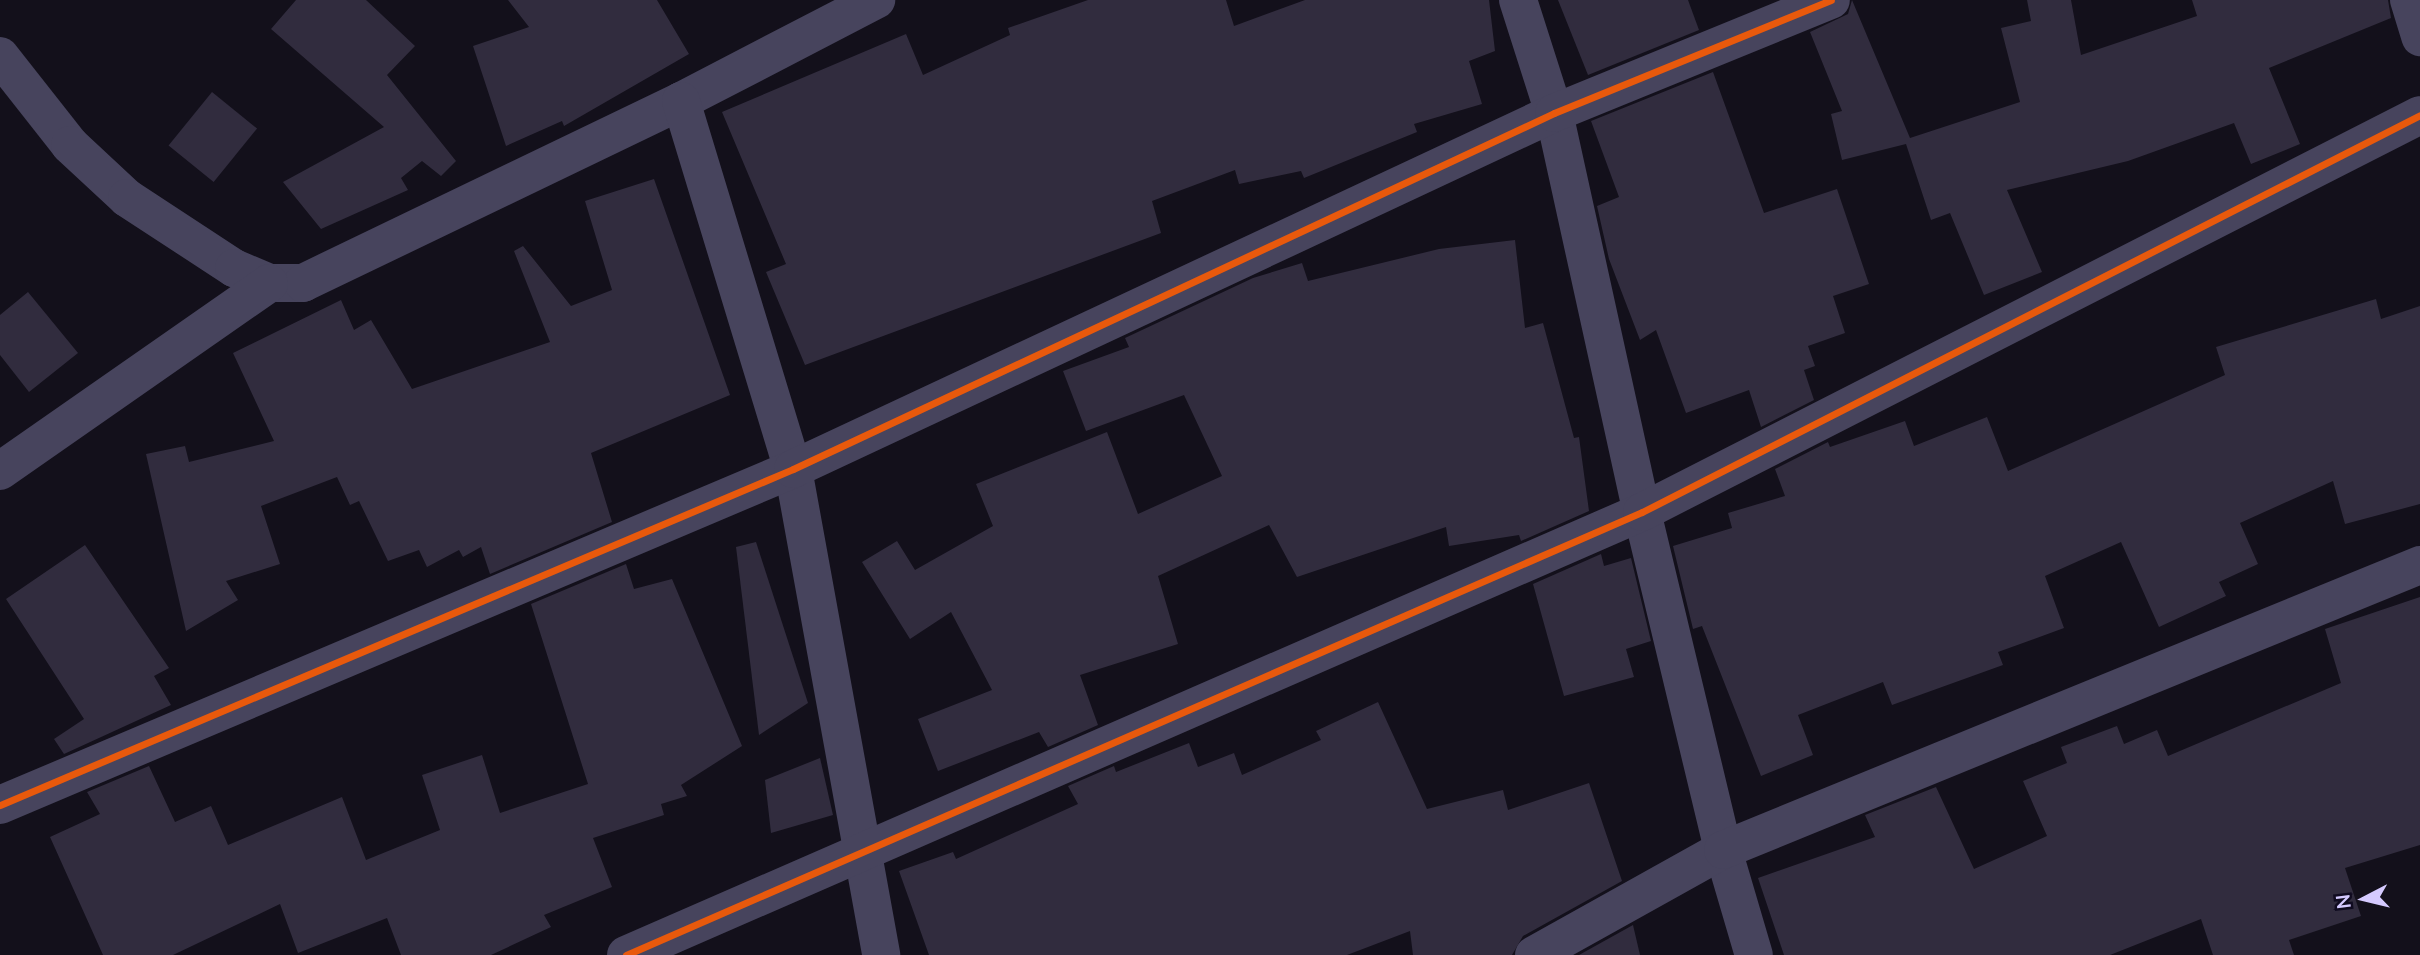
<!DOCTYPE html>
<style>
body{margin:0}
#map{position:relative;width:2420px;height:955px;overflow:hidden;background:#13101b;font-family:Lato,sans-serif}
div>[style]{position:absolute}
[style*='--x']{left:calc(var(--x)*1px);top:calc(var(--y)*1px);width:calc(var(--w)*1px);rotate:calc(var(--a)*1deg)}
.building>*{inset:0;background:#312c3e;transform-origin:0 0}
.street>*{height:38px;margin:-19px;padding:0 19px;transform-origin:19px;border-radius:19px;background:#47445d}
.cycleway>*{height:7px;margin:-3.5px;padding:0 3.5px;transform-origin:3.5px;border-radius:3.5px;background:#e8590c}
span{translate:-50% -50%;white-space:nowrap;text-align:center;line-height:1.15;-webkit-text-stroke:5px #100b20;paint-order:stroke}
.north{position:absolute;left:2329px;top:864px;width:70px;height:70px;-webkit-text-stroke:5px #100b20;paint-order:stroke;rotate:263deg;font-size:19px;font-weight:700;line-height:28px;text-align:center;color:#d5caff}
.north::after{content:'';display:block;margin:auto;width:24px;height:32px;background:#d5caff;clip-path:polygon(50% 0,100% 100%,50% 72%,0 100%)}
</style>
<div id="map">
<div class="building">
<i style="clip-path:polygon(296px 0,366px 0,415px 46px,387px 75px,456px 161px,441px 176px,422px 161px,401px 178px,408px 190px,321px 229px,283px 182px,384px 127px,271px 29px)"></i>
<i style="clip-path:polygon(508px 0,657px 0,689px 54px,564px 126px,562px 121px,506px 146px,473px 46px,529px 27px)"></i>
<i style="clip-path:polygon(1088px 0,1226px 0,1234px 26px,1305px 0,1489px 0,1495px 51px,1469px 61px,1482px 104px,1414px 124px,1417px 132px,1304px 178px,1301px 171px,1239px 184px,1235px 170px,1152px 201px,1161px 233px,805px 365px,766px 272px,786px 264px,722px 112px,906px 34px,923px 75px,1010px 35px,1008px 28px)"></i>
<i style="clip-path:polygon(1558px 0,1688px 0,1699px 30px,1588px 75px)"></i>
<i style="clip-path:polygon(1852px 0,1910px 138px,2020px 102px,2001px 28px,2031px 21px,2027px 0,2071px 0,2081px 55px,2197px 16px,2192px 0,2388px 0,2391px 18px,2269px 68px,2300px 144px,2251px 164px,2234px 123px,2128px 161px,2007px 190px,2042px 272px,1984px 295px,1950px 213px,1931px 220px,1906px 144px,1842px 160px,1831px 114px,1842px 111px,1810px 32px,1848px 14px)"></i>
<i style="clip-path:polygon(1713px 72px,1764px 213px,1837px 189px,1869px 284px,1833px 296px,1845px 333px,1808px 346px,1815px 366px,1804px 370px,1814px 400px,1761px 427px,1749px 390px,1686px 413px,1656px 330px,1640px 340px,1609px 259px,1597px 206px,1619px 197px,1591px 121px)"></i>
<i style="left:212px;top:92px;width:58px;height:69px;rotate:39deg"></i>
<i style="clip-path:polygon(654px 179px,730px 395px,591px 453px,612px 522px,490px 574px,481px 547px,463px 557px,459px 550px,427px 567px,419px 550px,388px 561px,359px 501px,350px 505px,337px 477px,261px 506px,280px 564px,226px 581px,238px 600px,186px 631px,146px 454px,185px 446px,189px 462px,274px 441px,233px 353px,341px 300px,354px 330px,371px 320px,412px 389px,550px 342px,514px 251px,523px 246px,571px 306px,612px 290px,585px 201px)"></i>
<i style="clip-path:polygon(1515px 240px,1525px 328px,1543px 323px,1574px 438px,1579px 437px,1589px 511px,1521px 541px,1519px 535px,1449px 546px,1446px 527px,1297px 577px,1269px 525px,1158px 576px,1178px 644px,1080px 675px,1098px 725px,1048px 747px,1039px 732px,938px 771px,918px 719px,992px 690px,951px 612px,910px 639px,862px 562px,897px 541px,915px 570px,993px 526px,976px 484px,1107px 432px,1138px 514px,1222px 476px,1184px 395px,1086px 431px,1063px 371px,1129px 347px,1125px 338px,1253px 278px,1302px 263px,1308px 281px,1439px 249px)"></i>
<i style="clip-path:polygon(28px 292px,78px 353px,29px 392px,0 355px,0 315px)"></i>
<i style="clip-path:polygon(2376px 299px,2381px 319px,2420px 306px,2420px 504px,2345px 524px,2333px 481px,2240px 523px,2258px 564px,2219px 582px,2226px 596px,2159px 627px,2121px 542px,2045px 576px,2064px 628px,1998px 652px,2003px 665px,1892px 705px,1883px 682px,1798px 715px,1813px 755px,1761px 776px,1702px 626px,1693px 629px,1673px 546px,1732px 528px,1728px 513px,1785px 496px,1775px 469px,1828px 442px,1830px 447px,1905px 421px,1914px 446px,1987px 417px,2008px 471px,2225px 375px,2216px 347px)"></i>
<i style="clip-path:polygon(756px 542px,808px 703px,759px 735px,736px 547px)"></i>
<i style="clip-path:polygon(85px 545px,169px 668px,154px 676px,171px 705px,64px 754px,54px 739px,84px 719px,6px 599px)"></i>
<i style="clip-path:polygon(1601px 554px,1604px 566px,1631px 558px,1651px 641px,1626px 649px,1634px 677px,1564px 696px,1533px 584px)"></i>
<i style="clip-path:polygon(626px 564px,634px 589px,672px 579px,742px 746px,681px 785px,687px 796px,661px 804px,664px 815px,593px 838px,612px 887px,544px 915px,551px 927px,491px 955px,401px 955px,387px 918px,298px 953px,280px 904px,173px 955px,103px 955px,50px 837px,100px 814px,87px 792px,149px 766px,175px 822px,211px 806px,228px 845px,342px 797px,366px 860px,440px 830px,422px 775px,482px 755px,500px 813px,588px 784px,531px 604px)"></i>
<i style="clip-path:polygon(2420px 597px,2420px 845px,2345px 868px,2361px 916px,2289px 940px,2294px 955px,2213px 955px,2201px 919px,2110px 955px,1784px 955px,1758px 878px,1875px 837px,1865px 815px,1936px 787px,1974px 869px,2047px 836px,2023px 781px,2067px 763px,2061px 747px,2117px 726px,2124px 744px,2157px 730px,2168px 756px,2341px 683px,2325px 629px)"></i>
<i style="clip-path:polygon(1378px 702px,1427px 809px,1503px 790px,1508px 810px,1589px 783px,1622px 881px,1523px 936px,1512px 955px,1413px 955px,1410px 931px,1347px 955px,929px 955px,899px 871px,953px 852px,956px 859px,1078px 804px,1068px 786px,1114px 766px,1116px 772px,1189px 743px,1198px 767px,1234px 753px,1242px 775px,1321px 740px,1316px 731px)"></i>
<i style="clip-path:polygon(820px 758px,833px 815px,771px 833px,765px 780px)"></i>
<i style="clip-path:polygon(1633px 925px,1640px 955px,1579px 955px)"></i>
</div>
<div class="street">
<i style="--x:1518;--y:0;--w:119;--a:72.3"></i>
<i style="--x:1554;--y:113;--w:409;--a:77.6"></i>
<i style="--x:1642;--y:512;--w:348;--a:76.5"></i>
<i style="--x:1723;--y:850;--w:109;--a:73.6"></i>
<i style="--x:2409;--y:0;--w:39;--a:73"></i>
<i style="--x:0;--y:56;--w:113;--a:51.8"></i>
<i style="--x:70;--y:145;--w:78;--a:42.9"></i>
<i style="--x:127;--y:198;--w:128;--a:33.2"></i>
<i style="--x:234;--y:268;--w:38;--a:23"></i>
<i style="--x:269;--y:283;--w:34;--a:0"></i>
<i style="--x:303;--y:283;--w:420;--a:-25.7"></i>
<i style="--x:681;--y:101;--w:220;--a:-27.4"></i>
<i style="--x:681;--y:101;--w:385;--a:73.1"></i>
<i style="--x:793;--y:469;--w:494;--a:79.7"></i>
<i style="--x:0;--y:471;--w:328;--a:-34.9"></i>
<i style="--x:0;--y:805;--w:861;--a:-22.96"></i>
<i style="--x:793;--y:469;--w:840;--a:-25.07"></i>
<i style="--x:1554;--y:113;--w:299;--a:-22.2"></i>
<i style="--x:626;--y:955;--w:1108;--a:-23.56"></i>
<i style="--x:1642;--y:512;--w:873;--a:-27.03"></i>
<i style="--x:1534;--y:955;--w:216;--a:-29.1"></i>
<i style="--x:1723;--y:850;--w:753;--a:-22.24"></i>
</div>
<div class="cycleway">
<i style="--x:0;--y:805;--w:861;--a:-22.96"></i>
<i style="--x:793;--y:469;--w:840;--a:-25.07"></i>
<i style="--x:1554;--y:113;--w:299;--a:-22.2"></i>
<i style="--x:626;--y:955;--w:1108;--a:-23.56"></i>
<i style="--x:1642;--y:512;--w:873;--a:-27.03"></i>
</div>
<div class="north">N</div>
</div>
